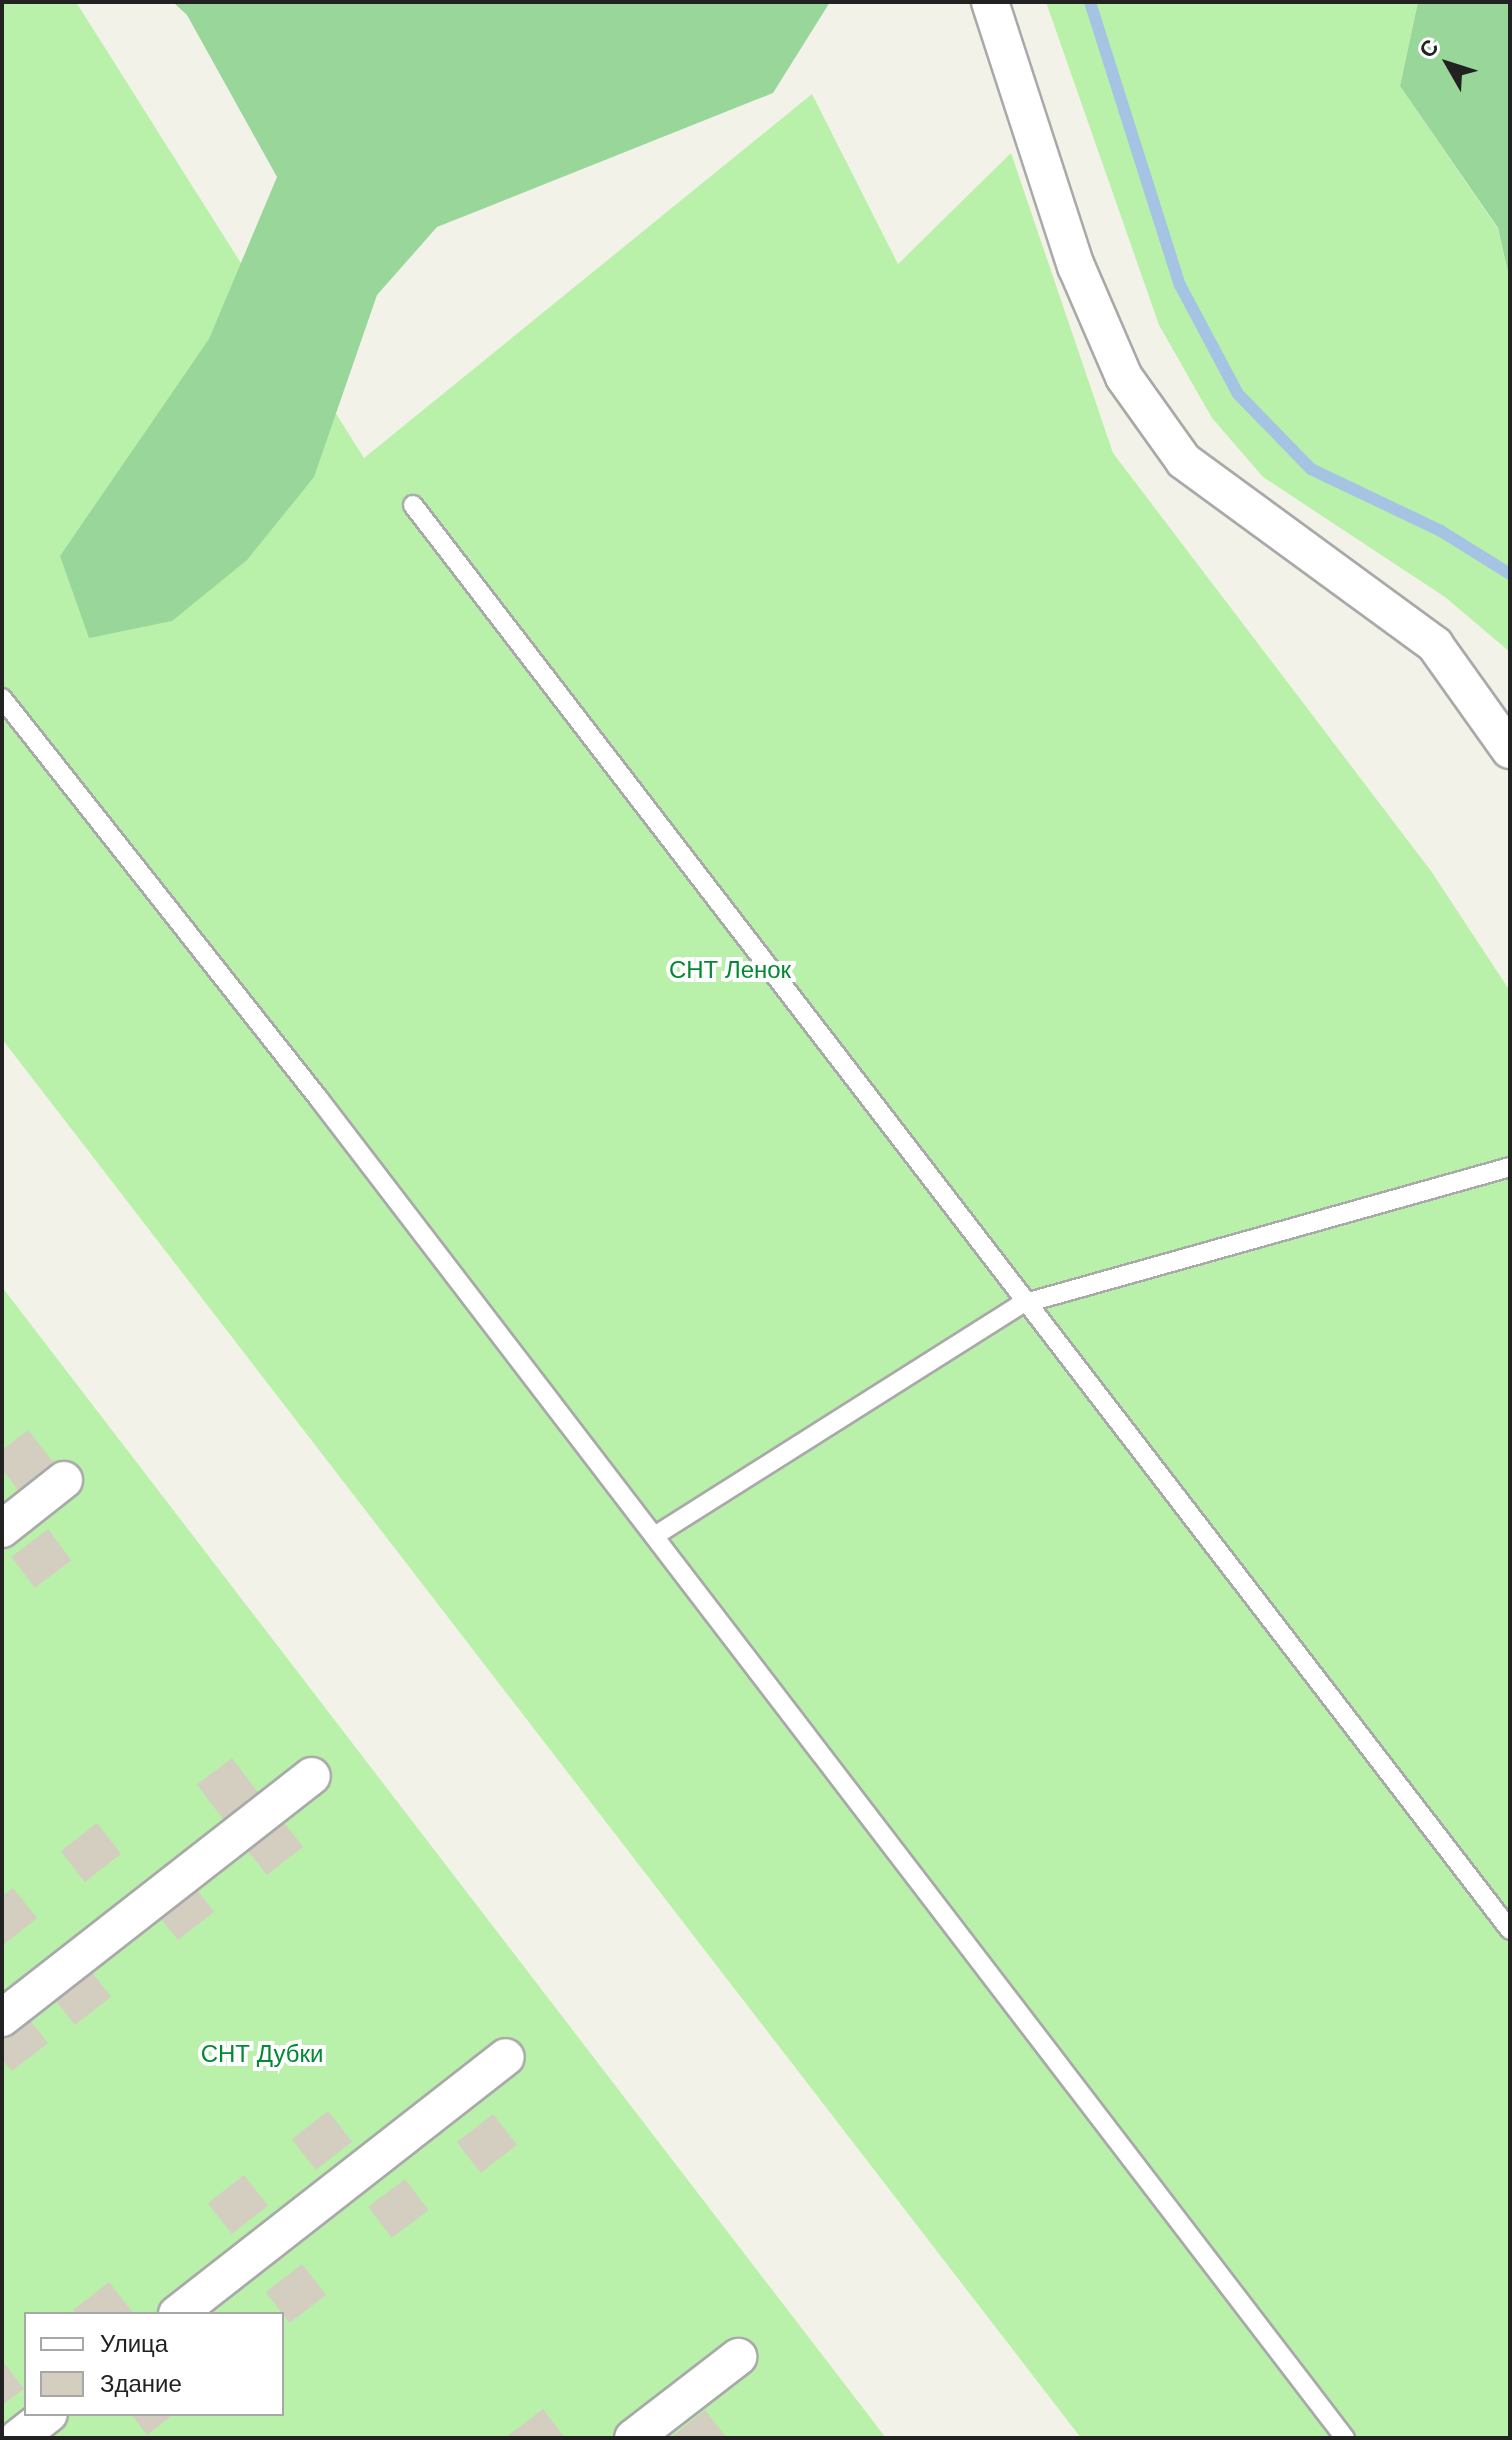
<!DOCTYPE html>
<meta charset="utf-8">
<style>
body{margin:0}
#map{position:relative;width:1512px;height:2440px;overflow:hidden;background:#f3f2e8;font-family:Helvetica,sans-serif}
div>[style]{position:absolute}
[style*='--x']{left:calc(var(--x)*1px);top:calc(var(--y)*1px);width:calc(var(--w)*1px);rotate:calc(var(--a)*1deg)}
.grass>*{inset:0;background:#b9f1aa}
.forest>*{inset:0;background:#99d699}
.stream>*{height:12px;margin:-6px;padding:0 6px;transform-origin:6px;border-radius:6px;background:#a5c4e4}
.building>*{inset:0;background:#d3cec0;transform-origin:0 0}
.roads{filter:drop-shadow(2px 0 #a9a9a9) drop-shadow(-2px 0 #a9a9a9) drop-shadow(0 2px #a9a9a9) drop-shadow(0 -2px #a9a9a9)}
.lane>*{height:18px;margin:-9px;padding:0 9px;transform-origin:9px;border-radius:9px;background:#fff}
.street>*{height:36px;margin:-18px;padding:0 18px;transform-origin:18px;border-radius:18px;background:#fff}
span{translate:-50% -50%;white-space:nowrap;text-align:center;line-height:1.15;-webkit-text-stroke:8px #fff;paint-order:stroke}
.park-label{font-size:24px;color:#028933}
.frame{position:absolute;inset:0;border:4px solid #222;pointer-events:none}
.legend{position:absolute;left:24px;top:2312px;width:260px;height:104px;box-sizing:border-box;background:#fff;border:2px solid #a7a7a7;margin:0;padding:10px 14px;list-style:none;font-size:24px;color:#222}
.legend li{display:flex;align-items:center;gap:16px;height:40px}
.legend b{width:40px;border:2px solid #a7a7a7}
.north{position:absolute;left:1408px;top:24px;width:80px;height:80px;-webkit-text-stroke:6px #fff;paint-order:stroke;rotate:309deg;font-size:22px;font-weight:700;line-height:32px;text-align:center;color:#222}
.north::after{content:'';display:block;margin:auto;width:28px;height:36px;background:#222;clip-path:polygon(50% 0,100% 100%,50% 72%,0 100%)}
</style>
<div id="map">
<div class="grass">
<i style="clip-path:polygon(2px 2px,76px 2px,364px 458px,812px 94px,898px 264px,1011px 153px,1113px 453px,1431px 871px,1510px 991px,1510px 2438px,1081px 2438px,2px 1039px)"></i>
<i style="clip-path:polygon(1046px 2px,1418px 2px,1400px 86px,1498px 229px,1510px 281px,1510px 652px,1445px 597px,1263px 477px,1212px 418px,1159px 325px)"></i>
<i style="clip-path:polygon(evenodd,2px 1287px,886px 2438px,2px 2438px,2px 1287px,26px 2314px,282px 2314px,282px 2414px,26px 2414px,26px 2314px)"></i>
</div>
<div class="forest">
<i style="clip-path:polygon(173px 2px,830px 2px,773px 93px,437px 227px,377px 295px,314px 477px,247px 560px,172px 621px,89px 638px,60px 556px,209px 339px,277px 177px,187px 15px)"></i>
<i style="clip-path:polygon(1418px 2px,1510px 2px,1510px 281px,1498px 228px,1400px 86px)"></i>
</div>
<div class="stream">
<i style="--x:1090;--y:2;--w:297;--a:72.4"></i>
<i style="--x:1180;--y:285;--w:123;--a:62"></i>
<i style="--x:1238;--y:394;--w:105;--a:45.8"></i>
<i style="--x:1311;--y:469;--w:144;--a:25.5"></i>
<i style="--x:1441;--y:531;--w:81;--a:31.9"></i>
</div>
<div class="building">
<i style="clip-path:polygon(28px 1430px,56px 1466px,20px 1493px,2px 1469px,2px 1450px)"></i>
<i style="left:48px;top:1529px;width:39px;height:46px;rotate:53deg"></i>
<i style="left:232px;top:1758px;width:45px;height:44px;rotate:53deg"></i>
<i style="left:279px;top:1816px;width:39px;height:46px;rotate:52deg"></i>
<i style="left:97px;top:1823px;width:39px;height:46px;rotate:52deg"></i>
<i style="left:190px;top:1881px;width:39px;height:46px;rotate:52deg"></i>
<i style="clip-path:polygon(13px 1888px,37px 1918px,2px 1946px,2px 1896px)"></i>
<i style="left:87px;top:1966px;width:39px;height:46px;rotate:52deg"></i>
<i style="clip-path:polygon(24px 2013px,48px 2043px,12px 2071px,2px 2059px,2px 2029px)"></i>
<i style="left:328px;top:2111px;width:39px;height:46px;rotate:52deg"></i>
<i style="left:493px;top:2114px;width:39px;height:46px;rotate:52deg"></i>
<i style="left:244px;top:2175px;width:39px;height:46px;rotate:52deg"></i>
<i style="left:405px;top:2179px;width:39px;height:46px;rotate:53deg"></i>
<i style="left:302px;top:2264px;width:39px;height:46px;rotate:52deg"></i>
<i style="clip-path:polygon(109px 2282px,134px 2314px,76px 2314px,73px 2310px)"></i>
<i style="clip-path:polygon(2px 2360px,24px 2389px,2px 2405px)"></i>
<i style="clip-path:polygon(543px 2409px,565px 2438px,505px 2438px)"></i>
<i style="clip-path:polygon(705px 2410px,727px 2438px,670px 2438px)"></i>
<i style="clip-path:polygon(131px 2414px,174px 2414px,147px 2435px)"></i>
</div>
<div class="roads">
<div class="lane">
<i style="--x:413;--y:505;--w:1798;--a:52.41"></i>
<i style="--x:2;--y:698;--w:511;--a:51.67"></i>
<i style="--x:319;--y:1099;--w:1687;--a:52.54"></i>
<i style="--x:656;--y:1535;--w:433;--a:-32.3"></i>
<i style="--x:1022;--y:1304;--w:507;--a:-15.68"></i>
</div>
<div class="street">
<i style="--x:990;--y:2;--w:278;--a:72"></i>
<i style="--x:1076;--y:266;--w:121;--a:66.6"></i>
<i style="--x:1124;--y:377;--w:103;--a:54.5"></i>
<i style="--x:1184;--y:461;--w:311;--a:36.2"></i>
<i style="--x:1435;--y:645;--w:129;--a:54.5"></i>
<i style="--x:2;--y:1529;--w:79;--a:-38.3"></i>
<i style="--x:2;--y:2018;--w:393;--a:-38"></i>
<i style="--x:177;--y:2314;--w:417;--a:-38"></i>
<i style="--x:18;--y:2438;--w:39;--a:-38"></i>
<i style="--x:633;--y:2438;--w:133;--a:-37.6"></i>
</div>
</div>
<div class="park-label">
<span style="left:730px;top:970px">СНТ Ленок</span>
<span style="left:262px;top:2054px">СНТ Дубки</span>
</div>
<div class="frame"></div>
<ul class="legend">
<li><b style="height:10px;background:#fff"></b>Улица</li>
<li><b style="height:22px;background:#d3cec0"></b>Здание</li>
</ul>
<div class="north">С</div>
</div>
